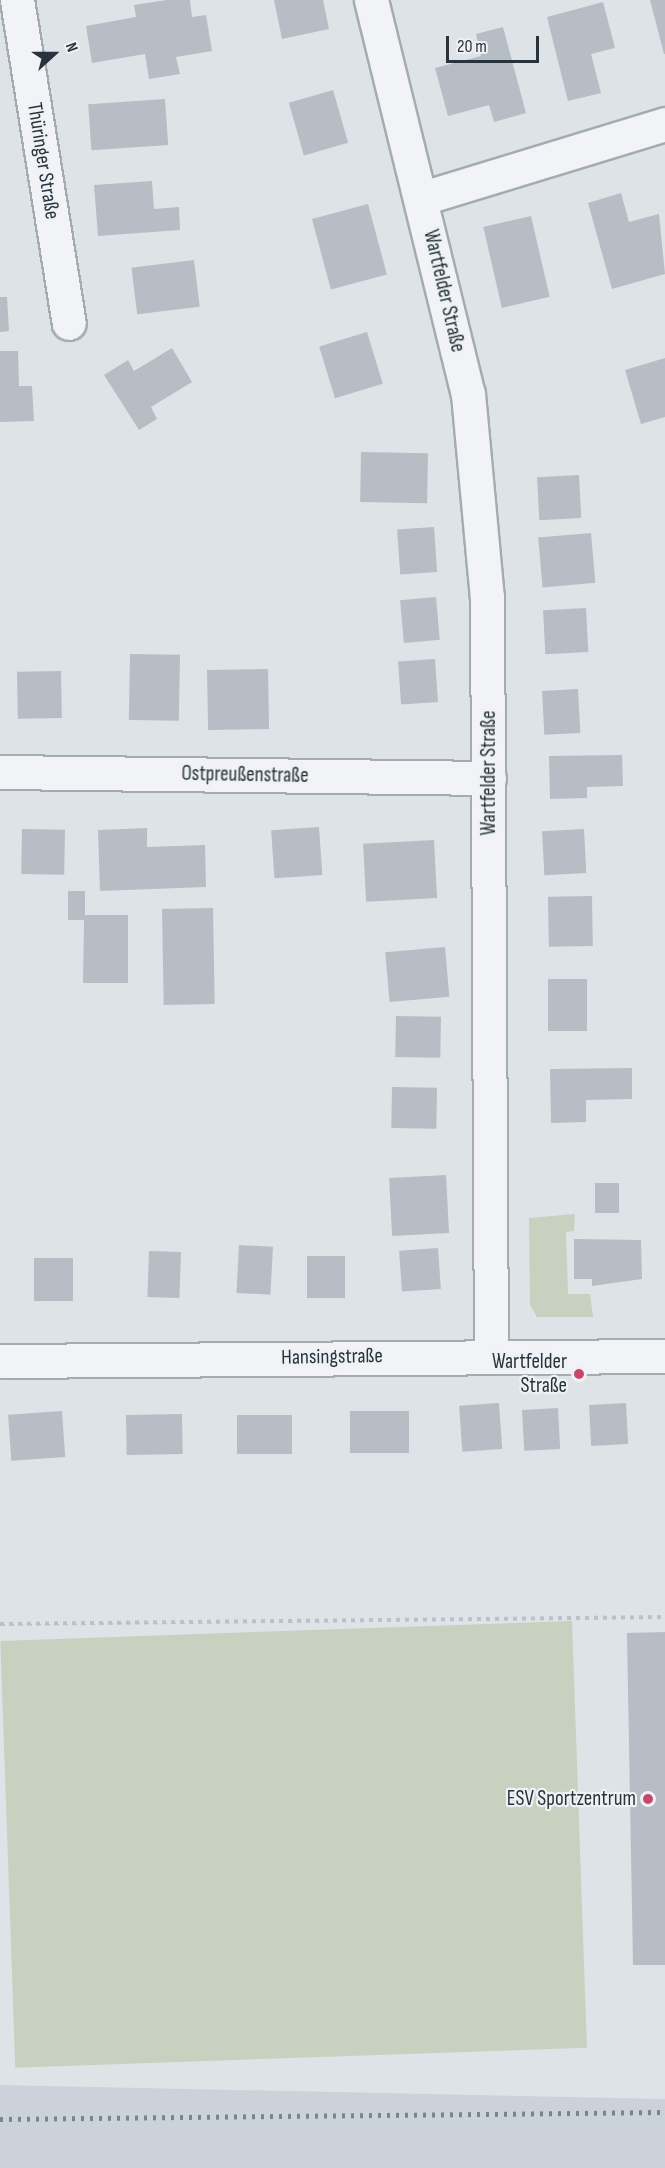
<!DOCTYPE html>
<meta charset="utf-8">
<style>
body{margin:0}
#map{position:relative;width:665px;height:2168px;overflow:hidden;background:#dee3e7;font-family:"Sofia Sans Condensed",sans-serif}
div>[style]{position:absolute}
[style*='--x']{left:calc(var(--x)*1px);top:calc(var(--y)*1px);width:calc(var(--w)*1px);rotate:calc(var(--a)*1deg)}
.built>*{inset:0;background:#ccd2d9}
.green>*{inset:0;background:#c6d1c0;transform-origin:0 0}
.building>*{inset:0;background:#b6bdc4;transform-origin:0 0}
.path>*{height:4px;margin-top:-2px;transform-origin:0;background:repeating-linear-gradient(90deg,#bdc1c6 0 4.5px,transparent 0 9px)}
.roads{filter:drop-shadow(2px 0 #a4abb1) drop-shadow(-2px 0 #a4abb1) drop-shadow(0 2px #a4abb1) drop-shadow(0 -2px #a4abb1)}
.minor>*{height:33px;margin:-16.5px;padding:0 16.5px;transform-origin:16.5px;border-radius:16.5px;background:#f1f3f6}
.rail>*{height:4.5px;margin-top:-2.25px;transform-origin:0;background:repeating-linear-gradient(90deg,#788590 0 3px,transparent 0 9px)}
.dots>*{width:16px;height:16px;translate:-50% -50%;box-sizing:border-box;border:3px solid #eef2f5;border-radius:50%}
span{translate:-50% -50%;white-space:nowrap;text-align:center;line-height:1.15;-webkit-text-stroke:4.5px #eef2f5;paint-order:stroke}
.street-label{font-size:21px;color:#28333d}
.poi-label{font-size:21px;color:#28333d}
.right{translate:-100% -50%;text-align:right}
.north{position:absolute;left:24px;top:24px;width:60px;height:60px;-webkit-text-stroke:4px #eef2f5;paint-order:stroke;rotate:69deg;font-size:16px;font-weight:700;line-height:24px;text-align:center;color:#28333d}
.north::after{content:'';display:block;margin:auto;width:21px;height:27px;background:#28333d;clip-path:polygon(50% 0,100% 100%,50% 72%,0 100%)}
.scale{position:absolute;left:446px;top:36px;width:93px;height:27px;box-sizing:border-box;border:3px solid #28333d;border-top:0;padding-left:8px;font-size:18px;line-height:21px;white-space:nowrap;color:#28333d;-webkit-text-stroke:4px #eef2f5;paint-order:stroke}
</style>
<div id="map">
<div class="built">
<i style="clip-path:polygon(0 2085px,665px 2099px,665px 2168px,0 2168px)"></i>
</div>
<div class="green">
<i style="clip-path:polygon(575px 1214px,574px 1231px,566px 1232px,568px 1294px,590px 1294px,593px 1317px,537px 1317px,530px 1305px,529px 1218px)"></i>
<i style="left:572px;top:1621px;width:427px;height:572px;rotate:88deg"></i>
</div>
<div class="building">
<i style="clip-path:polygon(167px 0,190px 0,192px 17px,206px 15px,212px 51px,176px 57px,180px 74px,149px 79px,145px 54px,92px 63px,86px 26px,136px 17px,134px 5px)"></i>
<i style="clip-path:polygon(274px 0,323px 0,329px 29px,282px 39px)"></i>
<i style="clip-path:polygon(650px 0,665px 0,665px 54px,664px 54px)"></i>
<i style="clip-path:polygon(603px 2px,615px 48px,591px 54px,601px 93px,568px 101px,547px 17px)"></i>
<i style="clip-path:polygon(503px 27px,526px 113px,494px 122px,489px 105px,448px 116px,435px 68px,481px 56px,476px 34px)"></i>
<i style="left:333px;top:90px;width:55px;height:46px;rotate:74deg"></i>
<i style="left:165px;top:99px;width:46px;height:77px;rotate:86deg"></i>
<i style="clip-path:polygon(152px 181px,154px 209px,179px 207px,180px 230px,98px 236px,94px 185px)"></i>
<i style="clip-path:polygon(621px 193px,629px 222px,659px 214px,665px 274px,612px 289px,588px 203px)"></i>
<i style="left:368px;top:204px;width:73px;height:58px;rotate:75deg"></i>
<i style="left:531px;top:216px;width:83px;height:49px;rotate:77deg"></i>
<i style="left:194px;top:260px;width:47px;height:63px;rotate:83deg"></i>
<i style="clip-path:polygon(0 297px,7px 297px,9px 331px,0 332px)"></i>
<i style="left:367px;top:332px;width:54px;height:50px;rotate:73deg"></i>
<i style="clip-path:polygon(172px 348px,192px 382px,151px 407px,157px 419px,139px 430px,104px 375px,128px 360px,134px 371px)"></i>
<i style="clip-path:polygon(0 351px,18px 351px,19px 386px,32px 386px,34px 421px,0 422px)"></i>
<i style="clip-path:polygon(665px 358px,665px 417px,641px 424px,625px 370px)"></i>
<i style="left:361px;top:452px;width:67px;height:50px;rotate:1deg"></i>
<i style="left:579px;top:475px;width:43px;height:42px;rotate:87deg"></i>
<i style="left:434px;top:527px;width:45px;height:37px;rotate:86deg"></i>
<i style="left:591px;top:533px;width:50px;height:53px;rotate:85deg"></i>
<i style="left:436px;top:597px;width:43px;height:36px;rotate:85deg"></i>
<i style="left:586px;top:608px;width:44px;height:43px;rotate:87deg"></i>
<i style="left:130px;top:654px;width:50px;height:66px;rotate:1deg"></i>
<i style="left:435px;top:659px;width:43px;height:37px;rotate:86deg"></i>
<i style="left:268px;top:669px;width:60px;height:61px;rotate:89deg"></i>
<i style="left:61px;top:671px;width:47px;height:44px;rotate:89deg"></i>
<i style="left:578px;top:689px;width:44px;height:36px;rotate:87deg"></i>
<i style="clip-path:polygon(622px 755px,623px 786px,587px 787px,587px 798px,550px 799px,549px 756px)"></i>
<i style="left:319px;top:827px;width:48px;height:48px;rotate:86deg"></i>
<i style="clip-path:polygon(147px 828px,147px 847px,205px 845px,206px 887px,100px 891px,98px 830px)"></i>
<i style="left:22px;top:829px;width:43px;height:45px;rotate:1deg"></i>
<i style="left:584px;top:829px;width:44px;height:42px;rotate:87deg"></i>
<i style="left:434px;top:840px;width:58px;height:71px;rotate:87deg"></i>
<i style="clip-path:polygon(68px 891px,85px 891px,85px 915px,128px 915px,128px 983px,83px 983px,84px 920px,68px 920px)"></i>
<i style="left:592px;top:896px;width:50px;height:44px;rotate:89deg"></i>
<i style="left:213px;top:908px;width:96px;height:51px;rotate:89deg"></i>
<i style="left:445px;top:947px;width:50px;height:60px;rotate:85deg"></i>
<i style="left:587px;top:979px;width:52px;height:39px;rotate:90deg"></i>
<i style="left:396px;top:1016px;width:45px;height:41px;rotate:1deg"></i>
<i style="clip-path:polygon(632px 1068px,632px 1099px,586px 1100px,586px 1122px,551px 1123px,550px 1069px)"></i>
<i style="left:392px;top:1087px;width:45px;height:41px;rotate:1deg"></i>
<i style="left:446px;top:1175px;width:58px;height:57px;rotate:87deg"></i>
<i style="left:595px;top:1183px;width:24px;height:30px"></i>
<i style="clip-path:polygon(574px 1239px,641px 1240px,642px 1279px,592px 1286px,592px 1279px,574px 1279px)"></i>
<i style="left:239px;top:1245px;width:34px;height:48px;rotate:3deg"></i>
<i style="left:438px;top:1248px;width:41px;height:39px;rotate:86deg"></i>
<i style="left:149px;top:1251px;width:32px;height:46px;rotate:2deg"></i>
<i style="left:307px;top:1256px;width:38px;height:42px"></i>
<i style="left:34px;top:1258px;width:39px;height:43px"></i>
<i style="left:499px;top:1403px;width:46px;height:40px;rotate:86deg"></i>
<i style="left:626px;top:1403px;width:41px;height:37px;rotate:87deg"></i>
<i style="left:558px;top:1408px;width:41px;height:36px;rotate:87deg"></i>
<i style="left:62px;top:1411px;width:46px;height:54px;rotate:86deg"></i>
<i style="left:409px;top:1411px;width:42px;height:59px;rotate:90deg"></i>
<i style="left:182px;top:1414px;width:40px;height:56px;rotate:89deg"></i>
<i style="left:237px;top:1415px;width:55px;height:39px"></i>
<i style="clip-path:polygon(665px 1632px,665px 1965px,633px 1965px,627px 1633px)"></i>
</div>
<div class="path">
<i style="--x:0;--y:1624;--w:665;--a:-0.6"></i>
</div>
<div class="roads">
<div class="minor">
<i style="--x:17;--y:0;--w:327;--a:80.9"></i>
<i style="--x:371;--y:0;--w:406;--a:76.2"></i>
<i style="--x:468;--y:394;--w:204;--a:84.7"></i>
<i style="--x:487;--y:597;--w:758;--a:89.7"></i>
<i style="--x:423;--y:198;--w:253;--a:-17"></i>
<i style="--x:0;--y:772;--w:489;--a:0.7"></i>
<i style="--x:0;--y:1361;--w:665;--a:-0.43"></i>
</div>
</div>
<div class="rail">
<i style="--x:0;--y:2119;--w:665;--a:-0.6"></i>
</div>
<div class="dots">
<i style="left:579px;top:1374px;background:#c9476c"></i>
<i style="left:648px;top:1799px;background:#c9476c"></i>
</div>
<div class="street-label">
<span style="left:43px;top:161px;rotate:81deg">Thüringer Straße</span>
<span style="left:444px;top:291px;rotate:77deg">Wartfelder Straße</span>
<span style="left:489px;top:773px;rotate:-90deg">Wartfelder Straße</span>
<span style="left:245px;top:775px;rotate:1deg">Ostpreußenstraße</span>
<span style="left:332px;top:1357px;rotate:-1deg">Hansingstraße</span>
</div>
<div class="poi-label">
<span class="right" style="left:567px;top:1374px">Wartfelder<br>Straße</span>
<span class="right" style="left:636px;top:1799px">ESV Sportzentrum</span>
</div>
<div class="north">N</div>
<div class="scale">20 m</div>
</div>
